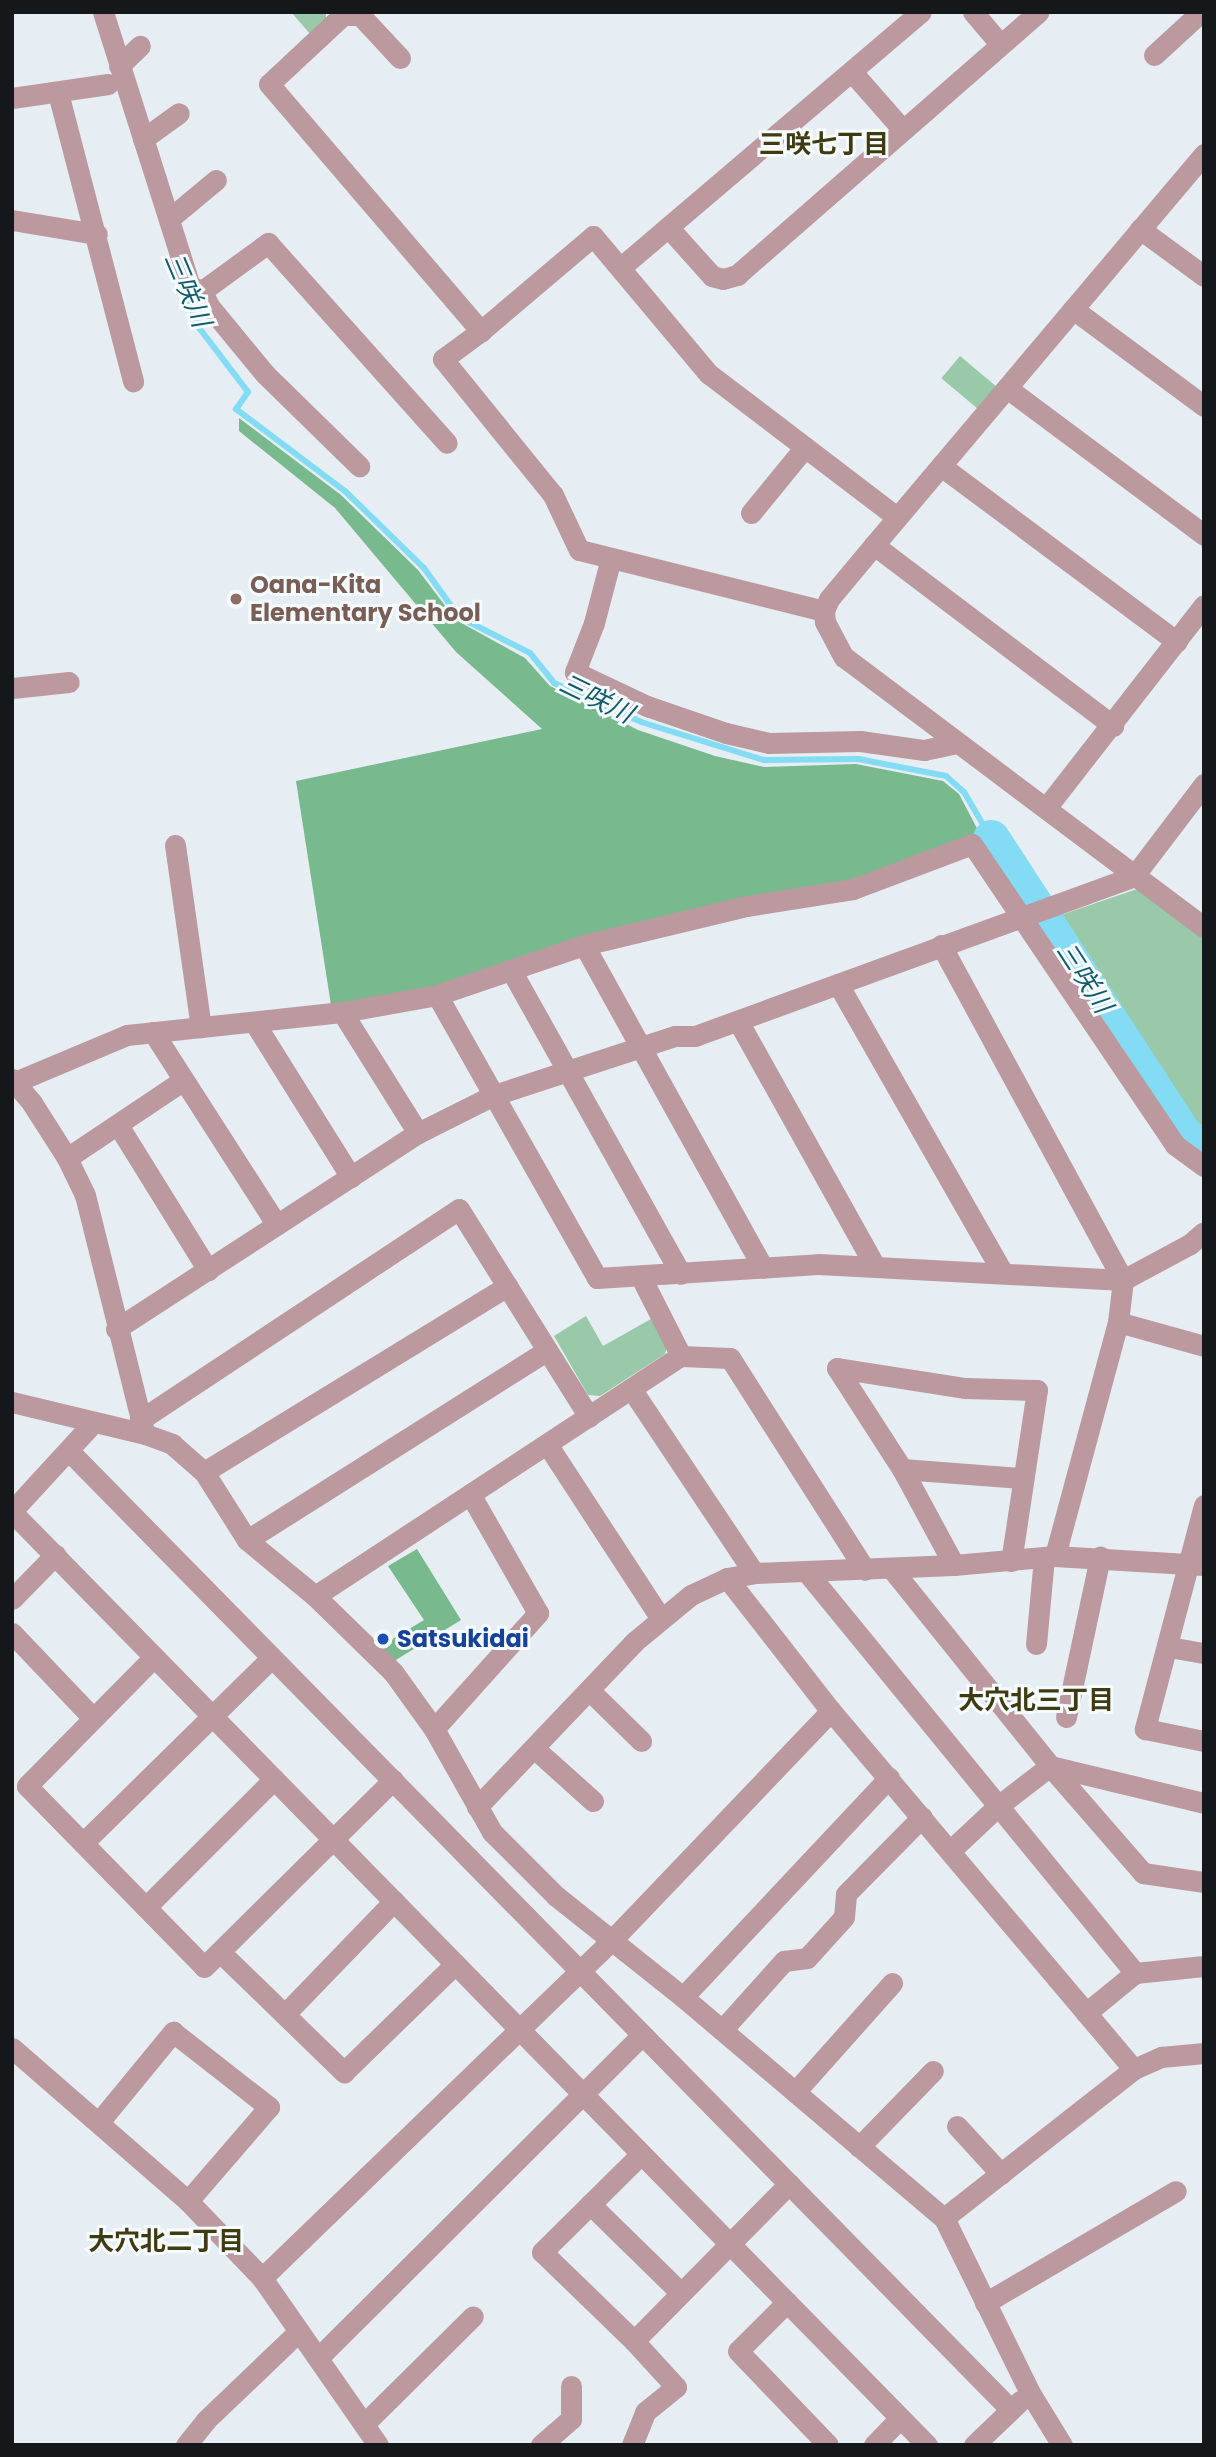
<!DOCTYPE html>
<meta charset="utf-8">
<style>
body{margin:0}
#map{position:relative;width:1216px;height:2457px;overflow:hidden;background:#e6eef4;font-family:Poppins,"Noto Sans JP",sans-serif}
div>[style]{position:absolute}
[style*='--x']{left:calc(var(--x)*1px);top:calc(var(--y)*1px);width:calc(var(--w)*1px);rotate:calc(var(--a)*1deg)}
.green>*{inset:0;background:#99c9a8;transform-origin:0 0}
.forest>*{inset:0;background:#78b98d}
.stream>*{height:6px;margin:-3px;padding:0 3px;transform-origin:3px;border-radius:3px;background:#83dbf4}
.river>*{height:37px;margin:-18.5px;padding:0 18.5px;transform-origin:18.5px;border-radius:18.5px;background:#83dbf4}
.minor>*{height:21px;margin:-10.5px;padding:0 10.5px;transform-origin:10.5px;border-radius:10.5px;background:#bb999f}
.dots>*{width:19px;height:19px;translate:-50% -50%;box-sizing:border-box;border:4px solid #f6fbfe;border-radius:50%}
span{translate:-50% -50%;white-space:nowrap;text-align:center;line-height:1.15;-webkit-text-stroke:6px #f6fbfe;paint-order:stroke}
.education-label{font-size:24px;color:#785e54;font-weight:700}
.left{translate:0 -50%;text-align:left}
.transit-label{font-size:24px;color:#164399;font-weight:700}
.neighbourhood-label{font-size:26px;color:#3f3b11;font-weight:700}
.water-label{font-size:26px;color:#115b6d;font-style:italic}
.frame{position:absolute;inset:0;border:14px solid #15181a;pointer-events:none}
</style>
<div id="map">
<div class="green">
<i style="clip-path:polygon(291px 12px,326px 12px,326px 22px,311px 35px)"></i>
<i style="left:960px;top:356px;width:47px;height:29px;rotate:40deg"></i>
<i style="clip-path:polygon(1140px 888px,1204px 938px,1204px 1139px,1188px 1130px,1049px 919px)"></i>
<i style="clip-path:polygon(586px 1316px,603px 1346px,651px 1319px,668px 1344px,665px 1354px,600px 1396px,588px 1395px,554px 1336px)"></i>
</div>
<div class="forest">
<i style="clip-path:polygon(239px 418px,341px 495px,418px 570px,456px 620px,525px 658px,550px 686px,638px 730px,715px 756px,764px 767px,856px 764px,943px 781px,959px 794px,980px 834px,856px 881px,434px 989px,331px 1005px,296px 781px,542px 729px,456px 652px,335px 508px,239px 431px)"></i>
<i style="clip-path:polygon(417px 1549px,461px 1620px,386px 1666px,374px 1650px,424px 1620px,388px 1566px)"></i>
</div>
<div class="stream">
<i style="--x:182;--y:287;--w:46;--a:66.8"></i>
<i style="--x:200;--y:329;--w:79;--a:52.7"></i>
<i style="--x:248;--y:392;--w:21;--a:125"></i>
<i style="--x:236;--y:409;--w:136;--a:37"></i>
<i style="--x:345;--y:491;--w:110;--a:44.3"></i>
<i style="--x:424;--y:568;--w:60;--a:54.5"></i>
<i style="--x:459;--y:617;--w:80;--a:26.9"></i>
<i style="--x:530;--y:653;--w:38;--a:51"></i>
<i style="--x:554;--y:683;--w:95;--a:24.1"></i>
<i style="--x:641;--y:722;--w:129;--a:17.2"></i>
<i style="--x:764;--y:760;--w:94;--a:-0.6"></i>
<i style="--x:858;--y:759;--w:90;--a:10.9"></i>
<i style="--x:946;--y:776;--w:24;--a:42"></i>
<i style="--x:964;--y:792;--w:53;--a:59.6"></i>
</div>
<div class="river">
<i style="--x:991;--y:838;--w:353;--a:57"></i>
<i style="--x:1183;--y:1134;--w:25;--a:34"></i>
</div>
<div class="minor">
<i style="--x:103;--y:12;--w:287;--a:72.4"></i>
<i style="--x:190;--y:286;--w:13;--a:23"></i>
<i style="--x:202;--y:291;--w:82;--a:-36"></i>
<i style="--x:268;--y:243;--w:268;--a:48.2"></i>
<i style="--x:973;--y:12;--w:42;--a:49.8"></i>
<i style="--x:1154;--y:55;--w:64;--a:-42.5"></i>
<i style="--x:400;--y:58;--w:59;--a:-132.9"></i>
<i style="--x:360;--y:15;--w:17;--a:180"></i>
<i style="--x:343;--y:15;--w:101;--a:137"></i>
<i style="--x:269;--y:84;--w:326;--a:49.4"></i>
<i style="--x:119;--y:66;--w:29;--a:-44"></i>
<i style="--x:852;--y:72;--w:77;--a:48.7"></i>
<i style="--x:58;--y:93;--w:298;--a:75.4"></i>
<i style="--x:12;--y:98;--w:97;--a:-8.3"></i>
<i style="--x:143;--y:139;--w:44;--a:-35.8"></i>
<i style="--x:1204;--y:154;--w:512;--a:130.16"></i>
<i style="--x:874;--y:545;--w:70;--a:129.8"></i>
<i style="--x:829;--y:599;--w:13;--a:113"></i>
<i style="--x:824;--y:611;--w:11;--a:85"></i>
<i style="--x:825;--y:622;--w:40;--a:62"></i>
<i style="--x:844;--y:657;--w:450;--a:36.9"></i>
<i style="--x:169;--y:219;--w:61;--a:-39.7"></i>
<i style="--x:12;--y:220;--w:86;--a:9.4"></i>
<i style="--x:668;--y:227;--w:66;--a:48.1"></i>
<i style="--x:712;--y:276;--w:11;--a:15"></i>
<i style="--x:723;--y:279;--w:15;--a:-16"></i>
<i style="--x:737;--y:275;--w:400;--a:-41.1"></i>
<i style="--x:1140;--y:229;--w:79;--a:36.3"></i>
<i style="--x:620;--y:268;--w:395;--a:-40.4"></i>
<i style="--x:202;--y:291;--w:17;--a:65"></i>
<i style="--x:209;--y:306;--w:88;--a:50.5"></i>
<i style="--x:265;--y:374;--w:132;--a:44.4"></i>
<i style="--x:1073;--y:309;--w:163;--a:36.5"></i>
<i style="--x:1007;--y:388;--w:246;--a:36.7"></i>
<i style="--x:941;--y:466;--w:294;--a:36.7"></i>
<i style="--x:751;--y:513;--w:85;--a:-50.7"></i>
<i style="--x:874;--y:545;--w:300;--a:37.1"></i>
<i style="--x:611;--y:558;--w:67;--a:104.7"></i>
<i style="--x:594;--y:623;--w:53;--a:111.2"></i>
<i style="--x:575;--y:672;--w:80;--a:25.3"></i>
<i style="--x:647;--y:706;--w:83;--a:18.9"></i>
<i style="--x:726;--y:733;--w:44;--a:13.1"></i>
<i style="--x:769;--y:743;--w:91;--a:-1.3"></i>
<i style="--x:860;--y:741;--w:65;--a:8"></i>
<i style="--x:924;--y:750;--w:33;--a:-12"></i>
<i style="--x:824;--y:611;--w:252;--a:-166"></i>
<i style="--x:579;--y:550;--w:61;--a:-115.3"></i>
<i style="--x:553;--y:495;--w:175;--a:-129"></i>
<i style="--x:443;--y:359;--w:47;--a:-36.4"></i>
<i style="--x:481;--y:331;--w:147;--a:-40.3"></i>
<i style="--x:593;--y:236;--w:180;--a:50"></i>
<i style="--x:709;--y:374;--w:236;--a:37.3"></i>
<i style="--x:12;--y:688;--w:57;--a:-6"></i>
<i style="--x:1046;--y:808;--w:257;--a:-52.1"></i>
<i style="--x:175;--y:845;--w:184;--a:81.9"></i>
<i style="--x:584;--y:945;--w:369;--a:61"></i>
<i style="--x:941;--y:945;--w:381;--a:61.5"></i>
<i style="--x:1123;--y:1280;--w:42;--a:96.8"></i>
<i style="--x:1118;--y:1322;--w:242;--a:105.1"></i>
<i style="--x:511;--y:970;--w:348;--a:60.8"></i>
<i style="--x:838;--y:984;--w:331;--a:60.3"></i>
<i style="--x:437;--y:995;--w:325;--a:60.5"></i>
<i style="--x:597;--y:1278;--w:221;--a:-3.6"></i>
<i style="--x:818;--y:1264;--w:305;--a:3"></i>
<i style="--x:1123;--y:1280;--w:76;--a:-28.2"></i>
<i style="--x:1190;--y:1244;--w:18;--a:-41"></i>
<i style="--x:342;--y:1012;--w:143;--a:57.9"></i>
<i style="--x:738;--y:1021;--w:281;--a:60.8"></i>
<i style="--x:254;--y:1022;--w:183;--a:58"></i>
<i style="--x:153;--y:1032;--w:229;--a:57.3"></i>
<i style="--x:12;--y:1079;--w:31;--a:50"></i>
<i style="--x:32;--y:1103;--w:65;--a:57.5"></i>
<i style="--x:67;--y:1158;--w:41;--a:64.1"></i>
<i style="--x:85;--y:1195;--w:244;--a:76"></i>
<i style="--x:15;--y:1082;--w:121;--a:-22.8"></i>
<i style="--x:127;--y:1035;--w:216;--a:-6.1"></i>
<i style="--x:342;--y:1012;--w:97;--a:-10.1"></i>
<i style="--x:437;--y:995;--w:155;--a:-18.8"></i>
<i style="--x:584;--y:945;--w:168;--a:-13.5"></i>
<i style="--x:747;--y:906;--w:107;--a:-9.1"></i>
<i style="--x:853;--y:889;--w:127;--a:-20.7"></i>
<i style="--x:972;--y:844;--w:363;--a:56"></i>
<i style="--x:1175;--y:1145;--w:36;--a:36"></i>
<i style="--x:118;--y:1125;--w:171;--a:58.2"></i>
<i style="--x:67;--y:1158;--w:138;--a:-33.8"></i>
<i style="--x:1118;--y:1322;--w:89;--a:15.6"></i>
<i style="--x:116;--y:1329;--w:360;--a:-33"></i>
<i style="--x:418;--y:1133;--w:85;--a:-26.6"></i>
<i style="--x:494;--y:1095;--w:190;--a:-18.1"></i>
<i style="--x:675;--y:1036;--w:20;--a:0"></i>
<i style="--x:695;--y:1036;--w:467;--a:-20"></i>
<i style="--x:1134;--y:876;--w:116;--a:-52.7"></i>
<i style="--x:681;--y:1356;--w:49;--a:2.3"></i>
<i style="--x:730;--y:1358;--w:251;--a:57.5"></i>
<i style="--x:632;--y:1390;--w:220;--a:56.3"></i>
<i style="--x:12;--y:1402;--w:137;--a:13.5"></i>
<i style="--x:145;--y:1434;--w:29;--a:20"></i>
<i style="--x:172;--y:1444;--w:43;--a:41.2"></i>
<i style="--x:204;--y:1472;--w:80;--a:57.7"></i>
<i style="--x:247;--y:1540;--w:88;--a:39.5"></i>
<i style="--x:315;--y:1596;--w:109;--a:44.3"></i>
<i style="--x:393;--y:1672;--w:70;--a:54.3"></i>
<i style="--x:434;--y:1729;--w:118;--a:60.6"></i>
<i style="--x:492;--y:1832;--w:91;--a:45"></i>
<i style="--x:556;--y:1896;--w:162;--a:38.5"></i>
<i style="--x:683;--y:1997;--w:342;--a:40.3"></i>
<i style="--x:944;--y:2218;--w:195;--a:63.8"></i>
<i style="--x:1030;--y:2393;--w:61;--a:58.4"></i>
<i style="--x:140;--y:1420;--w:382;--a:-33.5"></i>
<i style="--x:459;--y:1209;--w:245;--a:58"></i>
<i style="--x:547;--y:1444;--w:209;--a:56.9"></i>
<i style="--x:69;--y:1451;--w:1344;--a:45.51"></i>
<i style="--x:902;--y:1469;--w:121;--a:4.3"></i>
<i style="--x:204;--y:1472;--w:356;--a:-31.5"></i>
<i style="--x:1204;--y:1505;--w:232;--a:104.8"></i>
<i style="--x:1145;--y:1729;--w:60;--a:11.5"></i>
<i style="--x:12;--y:1511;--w:120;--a:-47.4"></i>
<i style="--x:12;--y:1512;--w:1307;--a:45.56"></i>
<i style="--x:247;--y:1540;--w:355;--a:-32.3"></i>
<i style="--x:954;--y:1565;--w:109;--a:-118.4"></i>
<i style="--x:902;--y:1469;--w:120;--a:-122.8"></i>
<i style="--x:837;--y:1368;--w:130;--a:8.9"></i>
<i style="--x:965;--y:1388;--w:72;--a:1.6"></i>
<i style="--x:1037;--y:1390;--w:173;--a:98.6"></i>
<i style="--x:891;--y:1568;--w:254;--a:51.2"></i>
<i style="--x:1050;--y:1766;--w:142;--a:49"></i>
<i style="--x:1143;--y:1873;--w:62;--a:8.4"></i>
<i style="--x:806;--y:1571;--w:519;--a:50.7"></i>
<i style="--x:727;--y:1578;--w:169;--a:52"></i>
<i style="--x:831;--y:1711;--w:469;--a:49.8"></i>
<i style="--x:315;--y:1596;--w:438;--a:-33.3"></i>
<i style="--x:681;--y:1356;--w:89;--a:-116.9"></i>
<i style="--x:12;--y:1599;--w:62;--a:-45.7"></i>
<i style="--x:12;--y:1633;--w:116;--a:46.4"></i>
<i style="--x:1036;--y:1644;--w:87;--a:-84.7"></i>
<i style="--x:1169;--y:1647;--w:36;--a:10"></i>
<i style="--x:154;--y:1657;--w:181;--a:134.6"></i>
<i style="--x:27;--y:1786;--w:253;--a:45.6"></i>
<i style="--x:204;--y:1967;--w:266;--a:-44.7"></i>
<i style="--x:589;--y:1690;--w:73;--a:44.4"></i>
<i style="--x:1066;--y:1717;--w:164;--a:-78"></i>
<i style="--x:434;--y:1729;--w:156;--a:-48.1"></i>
<i style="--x:538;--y:1613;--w:137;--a:-119.7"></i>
<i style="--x:535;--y:1749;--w:78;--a:41.9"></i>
<i style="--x:477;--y:1807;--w:228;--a:-46.4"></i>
<i style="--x:634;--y:1642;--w:74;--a:-39.5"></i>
<i style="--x:691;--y:1595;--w:40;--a:-25"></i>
<i style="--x:727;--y:1578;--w:27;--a:-10"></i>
<i style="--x:754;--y:1573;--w:200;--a:-2.3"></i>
<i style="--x:954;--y:1565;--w:101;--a:-5.1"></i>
<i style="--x:1055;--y:1556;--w:149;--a:3.5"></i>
<i style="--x:83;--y:1843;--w:264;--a:-44.5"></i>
<i style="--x:950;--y:1851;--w:66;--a:-43.2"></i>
<i style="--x:998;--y:1806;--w:66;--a:-37.6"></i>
<i style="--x:1050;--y:1766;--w:158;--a:13.5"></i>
<i style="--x:146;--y:1907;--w:181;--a:-45"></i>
<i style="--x:220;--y:1952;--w:173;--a:44.1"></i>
<i style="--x:344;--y:2072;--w:155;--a:-44.2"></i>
<i style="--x:683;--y:1997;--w:301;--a:-46.8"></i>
<i style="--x:1086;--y:2013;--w:63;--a:-39.2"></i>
<i style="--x:1135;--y:1973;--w:69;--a:-5.8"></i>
<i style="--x:285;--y:2014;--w:157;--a:-46"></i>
<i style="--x:722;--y:2030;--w:93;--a:-48.1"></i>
<i style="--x:784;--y:1961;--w:23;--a:-7"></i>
<i style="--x:807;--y:1958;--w:55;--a:-47.9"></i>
<i style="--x:844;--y:1917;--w:23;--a:-85"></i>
<i style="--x:846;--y:1894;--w:108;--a:-45.4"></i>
<i style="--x:12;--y:2048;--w:233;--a:41"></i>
<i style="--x:188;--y:2201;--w:107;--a:46.1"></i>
<i style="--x:262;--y:2278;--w:203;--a:55.2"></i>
<i style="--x:795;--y:2092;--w:146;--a:-48.3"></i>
<i style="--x:99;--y:2122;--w:117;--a:-50.6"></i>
<i style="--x:173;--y:2032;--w:122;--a:38"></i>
<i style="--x:269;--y:2107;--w:124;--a:130.8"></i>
<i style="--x:957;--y:2126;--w:65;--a:47.5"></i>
<i style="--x:859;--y:2147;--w:106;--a:-45.8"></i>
<i style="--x:590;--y:2204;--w:127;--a:44.4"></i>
<i style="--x:944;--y:2218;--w:241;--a:-38.1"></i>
<i style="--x:1134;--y:2069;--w:30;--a:-24"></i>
<i style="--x:1161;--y:2057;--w:43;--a:-5.3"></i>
<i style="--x:262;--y:2278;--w:487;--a:-44"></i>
<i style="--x:612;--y:1940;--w:317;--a:-46.3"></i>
<i style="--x:787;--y:2302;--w:69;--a:135"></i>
<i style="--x:738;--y:2351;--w:130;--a:46.2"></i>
<i style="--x:985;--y:2303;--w:221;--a:-30.4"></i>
<i style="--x:634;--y:2341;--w:221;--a:-45.4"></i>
<i style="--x:319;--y:2357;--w:456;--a:-44.9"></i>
<i style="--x:364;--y:2424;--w:153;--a:-44.7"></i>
<i style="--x:186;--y:2445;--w:32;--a:-51"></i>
<i style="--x:206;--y:2420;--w:127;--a:-43.7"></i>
<i style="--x:541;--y:2445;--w:40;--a:-41"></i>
<i style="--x:571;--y:2419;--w:33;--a:-90"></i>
<i style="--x:632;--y:2445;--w:35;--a:-68"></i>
<i style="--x:645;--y:2412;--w:40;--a:-39"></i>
<i style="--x:676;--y:2387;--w:62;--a:-132.4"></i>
<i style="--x:634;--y:2341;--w:128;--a:-135.9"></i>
<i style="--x:542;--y:2252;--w:139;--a:-44.7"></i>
<i style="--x:874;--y:2445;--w:37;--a:-46"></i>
<i style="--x:974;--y:2445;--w:64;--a:-43.7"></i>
</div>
<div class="dots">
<i style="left:236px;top:599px;background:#8d6e63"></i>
<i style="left:383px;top:1639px;background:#1a4fb4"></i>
</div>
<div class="education-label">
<span class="left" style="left:250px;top:599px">Oana-Kita<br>Elementary School</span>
</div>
<div class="transit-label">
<span class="left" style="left:397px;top:1639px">Satsukidai</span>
</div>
<div class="neighbourhood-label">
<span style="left:824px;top:145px">三咲七丁目</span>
<span style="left:1036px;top:1701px">大穴北三丁目</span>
<span style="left:166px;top:2242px">大穴北二丁目</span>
</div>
<div class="water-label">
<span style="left:187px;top:290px;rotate:67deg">三咲川</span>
<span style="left:596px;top:699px;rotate:26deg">三咲川</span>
<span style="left:1084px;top:978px;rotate:57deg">三咲川</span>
</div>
<div class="frame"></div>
</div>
